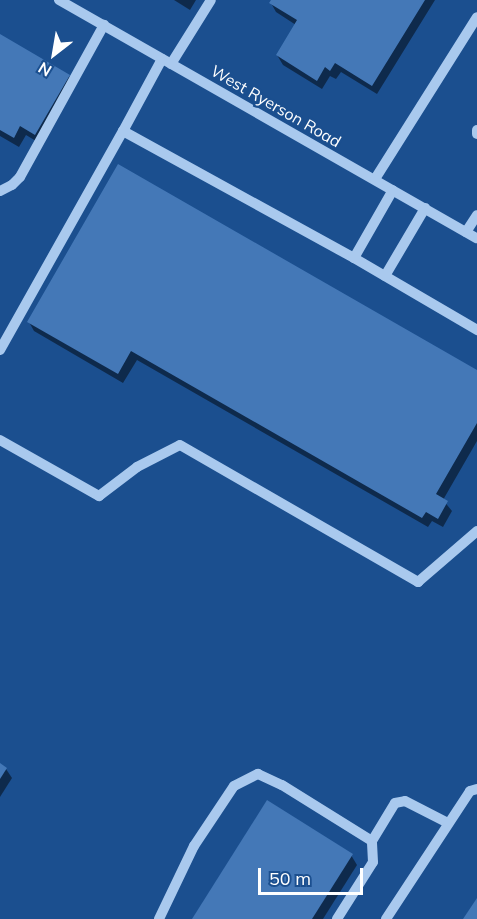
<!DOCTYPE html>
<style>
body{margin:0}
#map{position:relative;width:477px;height:919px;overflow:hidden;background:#1b4f8f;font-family:Mulish,sans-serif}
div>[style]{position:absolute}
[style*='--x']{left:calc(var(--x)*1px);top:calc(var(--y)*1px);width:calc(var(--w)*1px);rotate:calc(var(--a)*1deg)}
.shadow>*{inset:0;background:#0007}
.building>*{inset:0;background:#4478b7}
.minor>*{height:10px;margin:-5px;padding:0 5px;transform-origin:5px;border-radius:5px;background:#a9c9ee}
span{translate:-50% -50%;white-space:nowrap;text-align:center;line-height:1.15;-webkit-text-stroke:4.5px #1b4f8f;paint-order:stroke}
.street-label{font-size:16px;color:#fff}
.north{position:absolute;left:24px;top:24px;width:60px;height:60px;-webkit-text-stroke:4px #1b4f8f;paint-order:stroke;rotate:211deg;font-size:16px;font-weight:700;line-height:24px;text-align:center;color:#fff}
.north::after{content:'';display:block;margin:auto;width:21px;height:27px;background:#fff;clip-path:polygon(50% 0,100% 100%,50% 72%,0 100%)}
.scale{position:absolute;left:258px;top:868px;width:105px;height:27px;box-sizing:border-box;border:3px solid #fff;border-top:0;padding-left:8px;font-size:18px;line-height:21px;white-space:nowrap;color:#fff;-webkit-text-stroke:4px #1b4f8f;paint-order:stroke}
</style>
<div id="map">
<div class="shadow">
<i style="clip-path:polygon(174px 0,196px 0,190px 10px)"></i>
<i style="clip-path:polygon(272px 0,435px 0,377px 94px,341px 72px,336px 79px,330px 76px,322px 89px,283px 65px,277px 55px,296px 25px,276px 12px,271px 3px)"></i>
<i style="clip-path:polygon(0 36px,69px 76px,74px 85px,41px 144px,26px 135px,19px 147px,0 136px)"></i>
<i style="clip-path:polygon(29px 322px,477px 372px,477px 441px,443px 500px,452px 511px,443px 527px,432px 521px,428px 527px,137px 360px,123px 383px,34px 331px)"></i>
<i style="clip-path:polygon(0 765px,6px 769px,12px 778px,0 797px)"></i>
<i style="clip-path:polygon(351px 855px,357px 865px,323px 919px,194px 919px)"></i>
</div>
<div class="building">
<i style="clip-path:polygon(271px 0,425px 0,372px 86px,335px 63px,330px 71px,325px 67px,317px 81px,276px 55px,297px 20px,269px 3px)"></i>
<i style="clip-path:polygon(0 34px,70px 75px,35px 135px,20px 126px,14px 138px,0 130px)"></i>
<i style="clip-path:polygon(118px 164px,477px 370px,477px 423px,436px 494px,448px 501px,438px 519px,426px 512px,422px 518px,131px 351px,118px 374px,27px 322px)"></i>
<i style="clip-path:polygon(0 763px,7px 768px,0 779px)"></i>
<i style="clip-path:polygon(267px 800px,353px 854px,312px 919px,192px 919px)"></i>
<i style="clip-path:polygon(477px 898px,477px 919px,463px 919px)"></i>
</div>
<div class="minor">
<i style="--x:59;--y:0;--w:481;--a:29.7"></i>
<i style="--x:162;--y:59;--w:82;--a:118.4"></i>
<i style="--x:123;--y:131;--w:264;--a:28.8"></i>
<i style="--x:354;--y:258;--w:143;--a:30.3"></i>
<i style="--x:171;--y:64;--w:75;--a:-58"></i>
<i style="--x:477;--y:130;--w:4;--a:90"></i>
<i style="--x:375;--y:179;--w:191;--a:-57.8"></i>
<i style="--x:0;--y:191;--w:13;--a:-27"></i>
<i style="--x:12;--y:185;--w:11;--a:-45"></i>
<i style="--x:20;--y:177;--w:174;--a:-61.1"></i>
<i style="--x:466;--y:232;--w:20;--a:-57"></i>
<i style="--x:354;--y:258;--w:78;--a:-60.2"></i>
<i style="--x:385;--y:276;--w:79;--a:-59.5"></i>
<i style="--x:0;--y:350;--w:251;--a:-60.7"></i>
<i style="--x:0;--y:440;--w:114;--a:29.5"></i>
<i style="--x:99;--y:496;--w:48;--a:-37.3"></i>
<i style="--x:137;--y:467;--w:48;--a:-27.1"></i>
<i style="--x:180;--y:445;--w:275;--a:29.9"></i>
<i style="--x:418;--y:582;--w:78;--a:-40.8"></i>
<i style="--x:159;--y:919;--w:81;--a:-64.4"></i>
<i style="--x:194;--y:846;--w:72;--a:-56.3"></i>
<i style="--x:234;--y:786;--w:27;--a:-27"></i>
<i style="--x:258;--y:774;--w:26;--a:25"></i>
<i style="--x:282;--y:785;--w:106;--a:31.9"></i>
<i style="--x:372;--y:841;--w:44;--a:-58.8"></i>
<i style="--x:395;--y:803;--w:10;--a:-11"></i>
<i style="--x:405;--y:801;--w:48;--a:27.1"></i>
<i style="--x:337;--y:919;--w:67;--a:-57.7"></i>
<i style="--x:373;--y:862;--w:21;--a:-93"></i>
<i style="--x:386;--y:919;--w:153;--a:-56.7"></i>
<i style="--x:470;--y:791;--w:7;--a:-16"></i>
</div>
<div class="street-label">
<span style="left:276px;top:106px;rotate:30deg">West Ryerson Road</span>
</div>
<div class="north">N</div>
<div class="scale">50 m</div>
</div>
